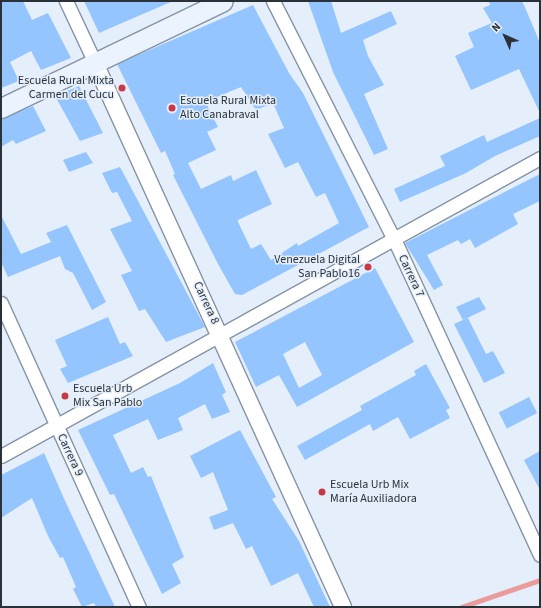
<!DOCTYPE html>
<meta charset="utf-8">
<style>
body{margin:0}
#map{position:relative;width:541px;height:608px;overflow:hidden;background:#e5effb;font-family:"Source Sans 3",sans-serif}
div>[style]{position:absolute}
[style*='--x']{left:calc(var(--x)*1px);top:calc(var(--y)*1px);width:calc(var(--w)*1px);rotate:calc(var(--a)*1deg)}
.stream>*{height:5px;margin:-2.5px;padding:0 2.5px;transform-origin:2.5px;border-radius:2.5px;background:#eb9b99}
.building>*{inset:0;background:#94c5fe;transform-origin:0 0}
.roads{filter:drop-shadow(1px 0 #8493a5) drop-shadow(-1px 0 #8493a5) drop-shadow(0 1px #8493a5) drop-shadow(0 -1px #8493a5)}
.minor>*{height:13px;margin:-6.5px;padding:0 6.5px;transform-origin:6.5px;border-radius:6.5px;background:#fff}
.tertiary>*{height:16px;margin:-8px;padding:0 8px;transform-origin:8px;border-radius:8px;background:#fff}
.secondary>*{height:19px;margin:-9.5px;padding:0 9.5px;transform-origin:9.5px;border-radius:9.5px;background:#eaf3fe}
.dots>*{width:11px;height:11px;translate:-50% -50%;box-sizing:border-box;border:2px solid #e5effb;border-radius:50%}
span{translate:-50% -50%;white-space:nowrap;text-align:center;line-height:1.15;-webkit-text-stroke:3px #e5effb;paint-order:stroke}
.poi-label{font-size:12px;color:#2b3138}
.right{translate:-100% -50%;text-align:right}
.left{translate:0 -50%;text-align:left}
.street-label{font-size:12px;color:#2b3138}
.frame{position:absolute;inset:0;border:2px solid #2b3138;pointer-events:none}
.north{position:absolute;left:485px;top:16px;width:40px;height:40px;-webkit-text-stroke:3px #e5effb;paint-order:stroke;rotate:315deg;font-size:11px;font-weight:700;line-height:16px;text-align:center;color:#2b3138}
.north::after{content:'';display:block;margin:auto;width:14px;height:18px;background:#2b3138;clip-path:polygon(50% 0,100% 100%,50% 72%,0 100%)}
</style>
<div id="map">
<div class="stream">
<i style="--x:461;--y:607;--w:83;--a:-18.9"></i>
</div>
<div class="building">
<i style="clip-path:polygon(1px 1px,23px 1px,32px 20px,48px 13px,71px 58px,41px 70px,31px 51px,10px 62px,19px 81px,1px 88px)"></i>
<i style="clip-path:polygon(84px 1px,173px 1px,99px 33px)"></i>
<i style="clip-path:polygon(308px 1px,331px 1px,341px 33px,391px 11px,397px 24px,363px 40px,368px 56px,384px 85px,364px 94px,388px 149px,374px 155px,333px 72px)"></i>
<i style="clip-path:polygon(489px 1px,522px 1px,527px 12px,540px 43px,540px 113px,519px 69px,471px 90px,455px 56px,474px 47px,468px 33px,492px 23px,483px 8px,490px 5px)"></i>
<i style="clip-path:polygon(evenodd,253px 5px,289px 73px,303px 93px,369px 227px,242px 295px,235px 294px,218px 264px,173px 175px,175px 174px,165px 151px,161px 153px,117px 64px,253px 5px,241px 87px,256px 110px,273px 103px,284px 128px,268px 134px,285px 168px,298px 162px,316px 197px,325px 193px,339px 223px,298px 246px,297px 243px,271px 260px,261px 244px,251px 249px,238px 222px,238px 220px,272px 204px,256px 170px,233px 181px,231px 175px,201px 189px,188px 163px,216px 150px,207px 132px,218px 127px,207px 105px,218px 100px,217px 97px,241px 87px)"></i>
<i style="clip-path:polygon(79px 86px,103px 133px,80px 141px,55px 96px)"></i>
<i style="clip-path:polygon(33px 106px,46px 131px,16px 144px,13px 140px,1px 147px,1px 119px)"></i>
<i style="clip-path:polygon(540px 118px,540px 136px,495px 156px,466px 173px,400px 202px,394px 189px,445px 166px,440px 156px,484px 135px,487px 142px)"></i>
<i style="clip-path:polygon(86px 152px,93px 163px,69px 172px,63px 160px)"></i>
<i style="clip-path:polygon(120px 167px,205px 327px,166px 342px,145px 309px,139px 311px,121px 275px,132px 271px,110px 229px,132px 221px,117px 192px,112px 193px,102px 173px)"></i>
<i style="clip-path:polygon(540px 174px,540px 201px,513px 214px,518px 224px,475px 248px,470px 239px,461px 244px,458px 240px,427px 255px,443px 285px,434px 290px,405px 243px)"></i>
<i style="clip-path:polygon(1px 215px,21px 254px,51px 242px,46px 233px,67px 225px,106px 302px,92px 310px,73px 273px,65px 269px,60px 256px,8px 277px,1px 262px)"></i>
<i style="clip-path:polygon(evenodd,375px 268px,414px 342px,297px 407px,279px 375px,256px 387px,235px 342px,375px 268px,305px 342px,322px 375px,299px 388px,283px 354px,305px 342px)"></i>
<i style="clip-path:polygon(479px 297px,486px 309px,463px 320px,468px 318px,486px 354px,493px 351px,505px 373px,484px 383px,454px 324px,463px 320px,456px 307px)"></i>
<i style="clip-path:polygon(108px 317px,120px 344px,125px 342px,133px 356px,68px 383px,60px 369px,67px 366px,55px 340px)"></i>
<i style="clip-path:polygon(213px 363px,226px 392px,222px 395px,230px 412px,212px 419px,205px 404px,178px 418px,183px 430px,158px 440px,148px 419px,113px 435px,131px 473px,143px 467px,148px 477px,151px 476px,184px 557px,172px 564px,181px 583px,162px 594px,114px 494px,110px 495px,78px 430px,180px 383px)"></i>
<i style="clip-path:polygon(426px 364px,450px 408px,446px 410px,450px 418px,410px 439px,398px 417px,373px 431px,370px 424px,305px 460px,297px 446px,362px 410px,360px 406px,416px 375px,414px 371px)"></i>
<i style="left:529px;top:397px;width:18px;height:34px;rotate:63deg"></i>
<i style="clip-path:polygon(240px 430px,276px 497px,272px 499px,299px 541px,330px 607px,314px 607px,298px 573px,271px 586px,252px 546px,246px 549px,233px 523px,214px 530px,209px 517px,228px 510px,213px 472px,201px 478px,190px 456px)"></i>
<i style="clip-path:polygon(540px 451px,540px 490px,524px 460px)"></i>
<i style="clip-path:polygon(44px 453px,66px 503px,115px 607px,96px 607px,94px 603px,82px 607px,73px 589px,76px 587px,63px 557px,60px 558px,48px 536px,32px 498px,1px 518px,1px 475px)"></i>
</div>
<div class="roads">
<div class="minor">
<i style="--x:66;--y:1;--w:68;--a:64.9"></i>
<i style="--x:273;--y:1;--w:267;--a:63.1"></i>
<i style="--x:394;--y:239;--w:348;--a:65.2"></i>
<i style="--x:1;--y:303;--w:334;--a:65.6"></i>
<i style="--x:1;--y:456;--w:616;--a:-28.94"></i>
</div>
<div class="tertiary">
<i style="--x:95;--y:63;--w:598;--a:65.49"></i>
</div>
<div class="secondary">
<i style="--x:1;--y:108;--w:246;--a:-25.7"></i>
</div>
</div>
<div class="dots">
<i style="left:122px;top:88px;background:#c93945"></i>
<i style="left:172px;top:108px;background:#c93945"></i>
<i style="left:368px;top:267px;background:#c93945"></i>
<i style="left:65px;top:396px;background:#c93945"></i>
<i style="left:322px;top:492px;background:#c93945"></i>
</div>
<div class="poi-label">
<span class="right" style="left:114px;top:88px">Escuela Rural Mixta<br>Carmen del Cucu</span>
<span class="left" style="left:180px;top:108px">Escuela Rural Mixta<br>Alto Canabraval</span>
<span class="right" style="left:360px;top:267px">Venezuela Digital<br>San Pablo16</span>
<span class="left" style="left:73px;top:396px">Escuela Urb<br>Mix San Pablo</span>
<span class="left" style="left:330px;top:492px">Escuela Urb Mix<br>María Auxiliadora</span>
</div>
<div class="street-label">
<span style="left:411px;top:276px;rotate:65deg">Carrera 7</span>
<span style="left:206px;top:303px;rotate:65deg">Carrera 8</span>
<span style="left:70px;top:455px;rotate:65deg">Carrera 9</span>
</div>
<div class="frame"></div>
<div class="north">N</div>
</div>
